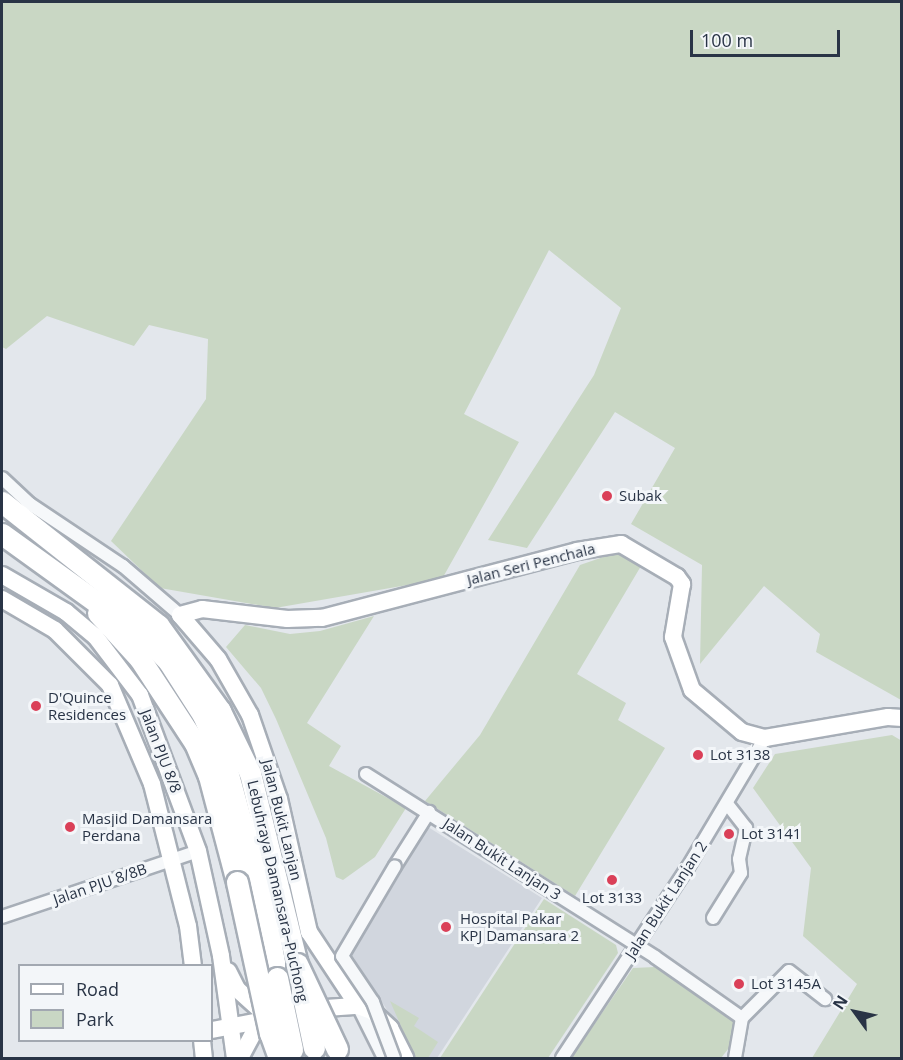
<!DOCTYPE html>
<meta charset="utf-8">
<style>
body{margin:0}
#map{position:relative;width:903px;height:1060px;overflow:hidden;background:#e3e7ec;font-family:"Open Sans",sans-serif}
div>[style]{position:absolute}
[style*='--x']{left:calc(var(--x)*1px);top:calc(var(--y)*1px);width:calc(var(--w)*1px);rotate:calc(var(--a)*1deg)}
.built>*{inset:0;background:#d1d6de}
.green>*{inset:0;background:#c9d7c4}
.roads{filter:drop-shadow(2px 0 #a7aeb7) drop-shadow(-2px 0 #a7aeb7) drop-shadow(0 2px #a7aeb7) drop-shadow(0 -2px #a7aeb7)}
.street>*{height:12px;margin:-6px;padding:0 6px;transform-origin:6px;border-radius:6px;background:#f6f8fa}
.secondary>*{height:16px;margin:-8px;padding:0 8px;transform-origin:8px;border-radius:8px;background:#fff}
.highway>*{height:21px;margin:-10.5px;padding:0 10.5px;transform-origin:10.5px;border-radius:10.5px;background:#fff}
.bridges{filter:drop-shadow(2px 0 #a7aeb7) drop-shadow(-2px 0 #a7aeb7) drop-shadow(0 2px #a7aeb7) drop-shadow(0 -2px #a7aeb7)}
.street-bridge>*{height:12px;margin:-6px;padding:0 6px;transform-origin:6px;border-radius:6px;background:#f6f8fa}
.highway-bridge>*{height:21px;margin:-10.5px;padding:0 10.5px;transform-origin:10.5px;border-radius:10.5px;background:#fff}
.dots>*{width:16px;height:16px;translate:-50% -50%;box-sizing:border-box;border:3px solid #f3f6f9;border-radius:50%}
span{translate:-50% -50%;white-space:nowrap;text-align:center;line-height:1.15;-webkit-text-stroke:6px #f3f6f9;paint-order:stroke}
.poi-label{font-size:15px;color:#293446}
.left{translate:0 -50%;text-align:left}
.street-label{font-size:15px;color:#293446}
.frame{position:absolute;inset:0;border:3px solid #293446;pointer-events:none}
.legend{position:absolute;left:18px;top:964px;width:195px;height:78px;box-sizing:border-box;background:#f3f6f9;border:2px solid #a2a8b1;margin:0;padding:8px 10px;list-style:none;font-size:18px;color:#293446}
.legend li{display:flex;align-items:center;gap:12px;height:30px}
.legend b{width:30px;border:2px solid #a2a8b1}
.north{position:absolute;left:825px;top:982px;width:60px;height:60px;-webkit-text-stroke:4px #f3f6f9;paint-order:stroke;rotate:303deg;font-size:16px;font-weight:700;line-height:24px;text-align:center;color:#293446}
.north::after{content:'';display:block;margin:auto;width:21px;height:27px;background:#293446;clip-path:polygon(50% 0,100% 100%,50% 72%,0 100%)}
.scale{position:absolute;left:690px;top:30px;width:150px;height:27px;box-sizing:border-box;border:3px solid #293446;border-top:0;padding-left:8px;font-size:18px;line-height:21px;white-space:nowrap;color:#293446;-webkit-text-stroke:4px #f3f6f9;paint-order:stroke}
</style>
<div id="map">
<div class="built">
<i style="clip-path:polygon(428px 827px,542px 898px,437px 1058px,412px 1058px,396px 1024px,352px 955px)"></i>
</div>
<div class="green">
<i style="clip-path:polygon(2px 2px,901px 2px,901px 700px,816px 652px,820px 634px,764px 586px,700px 664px,702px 565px,631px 524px,675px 448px,615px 412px,527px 548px,488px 540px,594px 375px,621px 308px,549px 250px,464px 414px,519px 442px,442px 579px,275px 608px,160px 588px,111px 541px,206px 399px,208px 339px,149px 325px,134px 346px,47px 316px,6px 349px,2px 347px)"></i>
<i style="clip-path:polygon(615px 553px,641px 566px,577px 674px,626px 703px,618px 720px,665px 748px,575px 896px,425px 801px,480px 735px,580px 565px)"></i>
<i style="clip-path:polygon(374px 616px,307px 723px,341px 746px,329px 766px,406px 808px,375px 857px,343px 880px,336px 877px,326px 838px,276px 719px,261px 688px,226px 647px,245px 625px,290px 634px,320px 631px)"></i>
<i style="clip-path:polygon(892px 735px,902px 741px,901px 1058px,812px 1058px,857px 984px,803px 936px,811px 868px,753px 788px,775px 754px)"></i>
<i style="clip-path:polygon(544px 899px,616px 945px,618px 953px,548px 1058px,440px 1058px)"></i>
<i style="clip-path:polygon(655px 967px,734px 1019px,733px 1043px,721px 1058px,571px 1058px,633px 968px)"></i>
<i style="clip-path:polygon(390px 1001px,419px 1018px,414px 1026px,438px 1042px,428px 1058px,415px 1058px)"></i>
</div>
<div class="roads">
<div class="street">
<i style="--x:2;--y:478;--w:38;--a:43"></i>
<i style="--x:30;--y:504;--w:112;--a:33.7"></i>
<i style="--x:123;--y:566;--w:75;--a:40.7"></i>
<i style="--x:366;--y:774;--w:342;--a:32.3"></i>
<i style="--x:655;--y:957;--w:106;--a:35"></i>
<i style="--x:395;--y:866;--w:64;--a:-57.8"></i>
<i style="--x:2;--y:917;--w:207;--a:-18.6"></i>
<i style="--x:713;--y:918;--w:53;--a:-58.1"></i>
<i style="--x:741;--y:873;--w:14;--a:-98"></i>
<i style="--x:739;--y:859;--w:32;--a:-77"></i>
<i style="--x:746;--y:828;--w:31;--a:-128"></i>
<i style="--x:358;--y:1006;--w:58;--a:63.4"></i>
<i style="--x:742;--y:1018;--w:66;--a:-45"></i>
<i style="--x:789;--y:971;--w:46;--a:37.9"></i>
<i style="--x:562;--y:1058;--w:229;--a:-56.6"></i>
<i style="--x:688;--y:867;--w:150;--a:-59.2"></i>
<i style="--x:735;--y:1058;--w:41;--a:-80.1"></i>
</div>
<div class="secondary">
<i style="--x:2;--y:575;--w:74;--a:30"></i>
<i style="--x:66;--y:612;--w:38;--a:40"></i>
<i style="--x:95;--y:636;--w:74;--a:52.7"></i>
<i style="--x:140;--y:695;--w:166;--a:69.6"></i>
<i style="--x:198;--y:851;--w:107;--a:77.6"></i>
<i style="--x:221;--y:956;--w:103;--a:82.2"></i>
<i style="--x:2;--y:599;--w:61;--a:30.3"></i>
<i style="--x:55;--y:630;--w:78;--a:45"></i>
<i style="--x:110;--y:685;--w:108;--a:67"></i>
<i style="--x:152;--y:784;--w:146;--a:75.8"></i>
<i style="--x:188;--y:926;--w:40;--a:82.9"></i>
<i style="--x:228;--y:971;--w:20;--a:63"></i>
<i style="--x:237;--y:989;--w:43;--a:42.2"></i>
<i style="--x:358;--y:1006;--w:89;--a:-123.5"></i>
<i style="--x:309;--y:932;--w:136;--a:-102.7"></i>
<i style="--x:279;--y:799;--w:89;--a:-109"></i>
<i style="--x:250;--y:715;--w:64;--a:-119.7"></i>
<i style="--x:218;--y:659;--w:58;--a:-130.8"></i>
<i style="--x:180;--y:615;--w:23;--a:-15"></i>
<i style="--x:202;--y:609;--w:86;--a:6.7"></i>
<i style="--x:287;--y:619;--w:35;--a:-2"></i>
<i style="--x:322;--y:618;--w:264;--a:-14.7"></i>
<i style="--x:577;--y:551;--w:45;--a:-9"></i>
<i style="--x:621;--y:544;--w:65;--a:30.5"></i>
<i style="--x:677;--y:577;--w:9;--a:54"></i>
<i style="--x:682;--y:584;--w:54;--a:99.6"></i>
<i style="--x:673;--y:637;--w:56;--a:70.3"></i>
<i style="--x:692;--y:690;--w:65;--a:40"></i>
<i style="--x:742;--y:732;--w:24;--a:15"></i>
<i style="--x:765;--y:738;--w:125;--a:-9.7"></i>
<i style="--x:888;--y:717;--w:14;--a:4"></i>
<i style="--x:326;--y:1008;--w:32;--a:-4"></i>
<i style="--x:358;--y:1006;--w:15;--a:20"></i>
<i style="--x:372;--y:1011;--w:25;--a:43"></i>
<i style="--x:390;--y:1028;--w:34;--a:63"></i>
<i style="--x:212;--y:1030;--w:64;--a:-10.8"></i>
<i style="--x:202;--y:1040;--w:18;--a:84"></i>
<i style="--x:240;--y:1058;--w:27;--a:-62"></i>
<i style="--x:253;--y:1034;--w:21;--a:-41"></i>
</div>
<div class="highway">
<i style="--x:2;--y:502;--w:199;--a:38.3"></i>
<i style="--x:158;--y:625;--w:106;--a:54.2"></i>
<i style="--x:220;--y:711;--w:69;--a:64.2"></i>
<i style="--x:250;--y:773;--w:197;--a:76.2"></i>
<i style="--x:2;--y:534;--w:178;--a:35.8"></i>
<i style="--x:146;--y:638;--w:33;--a:46"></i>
<i style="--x:169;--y:662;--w:63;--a:57.3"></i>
<i style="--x:203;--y:715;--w:57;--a:66.1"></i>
<i style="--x:226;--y:767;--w:141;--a:74.8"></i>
<i style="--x:263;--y:903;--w:76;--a:79.4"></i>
<i style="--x:98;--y:613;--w:62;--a:47.6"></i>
<i style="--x:140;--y:659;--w:100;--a:56.8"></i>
<i style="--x:195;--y:743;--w:36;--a:67"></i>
<i style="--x:209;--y:776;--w:110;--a:75.2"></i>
</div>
</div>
<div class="bridges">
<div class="street-bridge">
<i style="--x:394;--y:1058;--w:60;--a:-110.6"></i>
<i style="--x:373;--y:1002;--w:55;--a:-124"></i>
<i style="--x:342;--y:956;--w:104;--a:-59.5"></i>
</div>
<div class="highway-bridge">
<i style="--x:237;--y:882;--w:155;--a:77.7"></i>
<i style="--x:270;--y:1033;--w:27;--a:70"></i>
<i style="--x:297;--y:964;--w:94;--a:64.8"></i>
<i style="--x:277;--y:978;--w:73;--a:78.1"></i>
<i style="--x:302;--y:991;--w:58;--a:78.1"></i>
</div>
</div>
<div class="dots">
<i style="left:607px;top:496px;background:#da4058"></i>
<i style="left:36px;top:706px;background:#da4058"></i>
<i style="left:698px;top:755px;background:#da4058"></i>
<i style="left:70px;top:827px;background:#da4058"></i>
<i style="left:729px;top:834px;background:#da4058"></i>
<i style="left:612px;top:880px;background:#da4058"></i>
<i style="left:446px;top:927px;background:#da4058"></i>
<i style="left:739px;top:984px;background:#da4058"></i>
</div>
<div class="poi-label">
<span class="left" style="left:619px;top:496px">Subak</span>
<span class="left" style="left:48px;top:706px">D'Quince<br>Residences</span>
<span class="left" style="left:710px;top:755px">Lot 3138</span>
<span class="left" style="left:82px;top:827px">Masjid Damansara<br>Perdana</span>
<span class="left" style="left:741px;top:834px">Lot 3141</span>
<span style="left:612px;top:898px">Lot 3133</span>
<span class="left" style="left:460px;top:927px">Hospital Pakar<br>KPJ Damansara 2</span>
<span class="left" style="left:751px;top:984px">Lot 3145A</span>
</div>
<div class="street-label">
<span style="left:531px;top:564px;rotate:-14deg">Jalan Seri Penchala</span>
<span style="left:161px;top:751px;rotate:69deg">Jalan PJU 8/8</span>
<span style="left:282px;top:820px;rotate:76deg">Jalan Bukit Lanjan</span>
<span style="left:502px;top:859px;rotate:33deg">Jalan Bukit Lanjan 3</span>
<span style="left:100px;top:884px;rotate:-19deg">Jalan PJU 8/8B</span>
<span style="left:278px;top:891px;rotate:77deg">Lebuhraya Damansara–Puchong</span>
<span style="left:666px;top:900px;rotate:-57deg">Jalan Bukit Lanjan 2</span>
</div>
<div class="frame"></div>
<ul class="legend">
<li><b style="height:8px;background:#fff"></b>Road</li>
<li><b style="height:16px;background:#c9d7c4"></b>Park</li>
</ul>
<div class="north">N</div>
<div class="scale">100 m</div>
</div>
